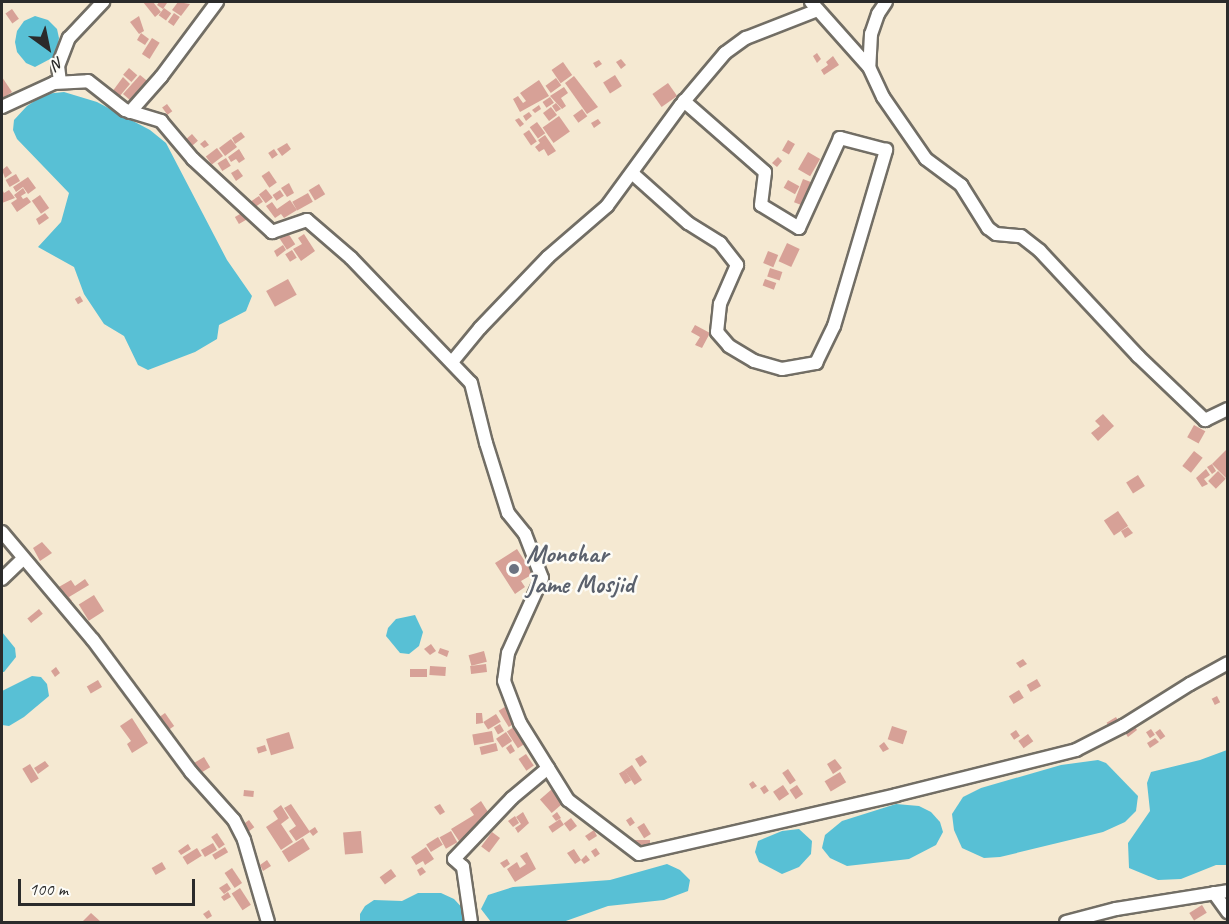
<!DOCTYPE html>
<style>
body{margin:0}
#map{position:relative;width:1229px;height:924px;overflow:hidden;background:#f5e9d2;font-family:Caveat,sans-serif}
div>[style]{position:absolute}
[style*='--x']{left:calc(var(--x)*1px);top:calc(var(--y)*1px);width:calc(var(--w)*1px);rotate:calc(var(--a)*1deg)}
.water>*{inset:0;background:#58c0d5}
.building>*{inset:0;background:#d7a197;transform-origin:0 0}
.roads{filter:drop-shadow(2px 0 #726e65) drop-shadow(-2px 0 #726e65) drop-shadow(0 2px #726e65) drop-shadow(0 -2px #726e65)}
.minor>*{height:12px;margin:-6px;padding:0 6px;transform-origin:6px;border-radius:6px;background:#fff}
.dots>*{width:16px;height:16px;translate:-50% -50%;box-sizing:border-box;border:3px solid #fdfcf7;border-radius:50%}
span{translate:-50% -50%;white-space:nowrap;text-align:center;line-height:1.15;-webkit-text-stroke:5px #fdfcf7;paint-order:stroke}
.worship-label{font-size:26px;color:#5b616d;font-weight:700}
.left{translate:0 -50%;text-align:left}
.frame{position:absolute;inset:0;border:3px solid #2b2b2b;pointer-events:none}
.north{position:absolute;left:18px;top:18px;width:60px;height:60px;-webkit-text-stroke:4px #fdfcf7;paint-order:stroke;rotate:147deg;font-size:16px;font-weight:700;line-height:24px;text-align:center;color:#2b2b2b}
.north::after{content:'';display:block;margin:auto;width:21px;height:27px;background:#2b2b2b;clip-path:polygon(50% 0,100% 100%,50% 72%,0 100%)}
.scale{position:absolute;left:18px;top:879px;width:177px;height:27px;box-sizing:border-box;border:3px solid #2b2b2b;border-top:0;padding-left:8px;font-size:18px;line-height:21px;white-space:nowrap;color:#2b2b2b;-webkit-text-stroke:4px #fdfcf7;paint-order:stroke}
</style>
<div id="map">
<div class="water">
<i style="clip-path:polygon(35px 16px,48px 20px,57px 29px,59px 38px,57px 50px,52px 58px,35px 67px,26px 63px,17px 52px,15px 42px,17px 31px,24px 21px)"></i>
<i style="clip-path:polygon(64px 92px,97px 102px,150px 130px,166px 143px,227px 260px,252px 296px,246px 311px,219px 325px,217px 339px,195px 352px,148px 370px,138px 365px,124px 336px,104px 324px,84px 294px,74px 267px,38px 247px,61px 222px,69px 193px,17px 139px,13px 130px,14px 120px,27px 106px,45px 94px)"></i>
<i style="clip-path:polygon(415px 615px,423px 632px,419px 646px,409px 654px,400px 653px,386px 636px,388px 628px,396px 619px)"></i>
<i style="clip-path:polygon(2px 632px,15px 648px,16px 657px,4px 672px,2px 672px)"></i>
<i style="clip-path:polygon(32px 676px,41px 677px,47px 684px,49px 696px,24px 717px,9px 726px,2px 725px,2px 691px)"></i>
<i style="clip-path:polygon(1227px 750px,1227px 865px,1216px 865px,1181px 879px,1158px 880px,1129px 868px,1128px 843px,1150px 811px,1147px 783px,1151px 772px,1200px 760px)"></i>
<i style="clip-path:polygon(1098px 760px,1106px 763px,1138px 796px,1136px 811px,1125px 822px,1103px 832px,1000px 857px,984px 858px,962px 848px,954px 830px,952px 814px,963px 797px,981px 788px,1061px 765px)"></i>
<i style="clip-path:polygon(896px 804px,919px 806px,931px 812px,940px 822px,943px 832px,936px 845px,909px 859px,847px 866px,830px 858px,822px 848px,825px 835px,842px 821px)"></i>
<i style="clip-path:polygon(799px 829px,812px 841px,811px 854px,799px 867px,782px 874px,759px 862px,755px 852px,758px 841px,782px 831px)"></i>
<i style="clip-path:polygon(667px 864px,680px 870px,690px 880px,688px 891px,664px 900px,608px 906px,563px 922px,491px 922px,481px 909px,488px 895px,513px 887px,610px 880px)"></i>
<i style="clip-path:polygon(418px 893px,441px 893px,454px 899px,467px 913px,468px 922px,360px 922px,360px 914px,365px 906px,374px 900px,402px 901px)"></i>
</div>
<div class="building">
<i style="clip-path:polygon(143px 2px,153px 2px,161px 12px,155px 17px)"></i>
<i style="clip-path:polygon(159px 2px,167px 3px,163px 9px,157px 5px)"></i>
<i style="clip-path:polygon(178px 2px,190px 4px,181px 16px,172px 10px)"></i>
<i style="left:164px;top:8px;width:9px;height:9px;rotate:36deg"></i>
<i style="left:12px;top:9px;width:12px;height:8px;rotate:55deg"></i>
<i style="left:174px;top:13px;width:7px;height:11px;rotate:34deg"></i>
<i style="clip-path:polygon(139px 16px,144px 31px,139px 34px,130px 22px)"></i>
<i style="clip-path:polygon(141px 33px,149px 39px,145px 45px,137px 40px)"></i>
<i style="left:152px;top:38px;width:9px;height:19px;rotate:32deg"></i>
<i style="clip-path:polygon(817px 53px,821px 59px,817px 63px,813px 56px)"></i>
<i style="clip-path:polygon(833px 56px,839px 65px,824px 75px,821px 70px,828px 65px,826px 62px)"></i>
<i style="clip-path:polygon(621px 59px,626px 65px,621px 69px,616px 62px)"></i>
<i style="clip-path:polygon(599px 60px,602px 64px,596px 68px,593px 63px)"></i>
<i style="left:563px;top:62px;width:16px;height:14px;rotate:55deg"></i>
<i style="left:129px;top:68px;width:11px;height:9px;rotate:41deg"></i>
<i style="clip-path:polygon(140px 75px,151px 84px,131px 101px,123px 94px)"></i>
<i style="left:615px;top:75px;width:13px;height:14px;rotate:58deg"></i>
<i style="clip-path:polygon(574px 76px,598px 107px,587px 114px,565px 83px)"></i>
<i style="clip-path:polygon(2px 77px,12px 92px,2px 99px)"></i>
<i style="clip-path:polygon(123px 77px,130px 84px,119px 97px,112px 92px)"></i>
<i style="left:556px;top:78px;width:9px;height:13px;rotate:54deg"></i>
<i style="clip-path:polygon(539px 80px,549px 96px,520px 112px,513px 99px,518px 96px,523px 103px,526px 101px,520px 93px)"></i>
<i style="left:668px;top:83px;width:16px;height:19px;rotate:55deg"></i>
<i style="clip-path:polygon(564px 87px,568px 93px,561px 98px,566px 106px,562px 109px,550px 96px)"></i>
<i style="left:550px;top:97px;width:7px;height:9px;rotate:56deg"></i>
<i style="clip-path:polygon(556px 103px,561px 109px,556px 112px,552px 106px)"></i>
<i style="left:167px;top:104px;width:9px;height:6px;rotate:54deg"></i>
<i style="clip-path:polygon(539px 105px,541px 109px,535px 113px,532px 110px)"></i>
<i style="left:551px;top:107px;width:10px;height:10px;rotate:53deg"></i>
<i style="left:582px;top:109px;width:9px;height:11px;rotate:54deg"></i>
<i style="clip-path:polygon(529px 112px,532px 116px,526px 121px,523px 116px)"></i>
<i style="left:559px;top:116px;width:19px;height:20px;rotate:55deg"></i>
<i style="clip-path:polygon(519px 118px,524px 124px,520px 127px,515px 120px)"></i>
<i style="clip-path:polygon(598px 119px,601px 123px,594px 128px,591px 123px)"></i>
<i style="left:537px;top:122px;width:14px;height:9px;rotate:54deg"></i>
<i style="left:529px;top:130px;width:14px;height:7px;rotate:56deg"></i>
<i style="clip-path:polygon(241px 132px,245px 137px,235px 144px,232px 138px)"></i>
<i style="left:192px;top:134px;width:9px;height:11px;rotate:49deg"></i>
<i style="clip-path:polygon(545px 135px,556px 151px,548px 156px,544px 149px,539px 152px,535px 147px,540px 143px,538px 140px)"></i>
<i style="left:231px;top:139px;width:10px;height:15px;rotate:53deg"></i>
<i style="clip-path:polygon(205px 140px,209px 145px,204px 148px,200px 144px)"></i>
<i style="left:788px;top:140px;width:8px;height:12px;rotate:30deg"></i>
<i style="clip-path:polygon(287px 143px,291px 149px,282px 156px,277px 149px)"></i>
<i style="left:217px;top:148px;width:10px;height:14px;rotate:53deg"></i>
<i style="clip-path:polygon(239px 149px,245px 159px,239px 163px,236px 159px,231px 162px,228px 157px)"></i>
<i style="left:274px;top:149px;width:7px;height:7px;rotate:56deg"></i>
<i style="left:808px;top:152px;width:14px;height:20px;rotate:30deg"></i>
<i style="clip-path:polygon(778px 157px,782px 161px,777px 167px,772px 163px)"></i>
<i style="left:226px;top:158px;width:9px;height:10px;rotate:58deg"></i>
<i style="clip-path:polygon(7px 166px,12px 173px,5px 178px,2px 170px)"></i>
<i style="clip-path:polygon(238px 169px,243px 176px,236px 181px,231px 173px)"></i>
<i style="left:269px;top:171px;width:14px;height:9px;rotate:56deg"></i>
<i style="left:16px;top:174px;width:8px;height:12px;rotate:60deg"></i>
<i style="clip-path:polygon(28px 177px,36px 188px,28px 194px,23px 187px,16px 192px,13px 187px)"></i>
<i style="left:803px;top:179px;width:9px;height:25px;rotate:21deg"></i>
<i style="left:788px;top:180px;width:13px;height:9px;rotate:29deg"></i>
<i style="clip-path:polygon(289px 183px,294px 193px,287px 197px,281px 188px)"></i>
<i style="left:319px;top:184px;width:12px;height:12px;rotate:59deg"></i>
<i style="clip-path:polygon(23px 188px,26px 193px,21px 196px,23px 199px,27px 197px,31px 202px,17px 212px,11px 203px,17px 199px,14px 195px)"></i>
<i style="clip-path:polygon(2px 189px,4px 193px,9px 190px,15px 198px,2px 203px)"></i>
<i style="left:266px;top:189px;width:11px;height:9px;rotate:52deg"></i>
<i style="left:280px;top:190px;width:7px;height:9px;rotate:56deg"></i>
<i style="left:308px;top:193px;width:10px;height:18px;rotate:61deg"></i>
<i style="left:40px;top:195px;width:16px;height:10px;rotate:55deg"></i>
<i style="left:259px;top:196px;width:7px;height:16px;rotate:56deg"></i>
<i style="clip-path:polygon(290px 200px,297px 210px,284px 218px,281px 214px,275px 218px,266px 206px,272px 202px,277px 209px)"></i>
<i style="left:247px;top:210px;width:8px;height:14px;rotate:60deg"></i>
<i style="clip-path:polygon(45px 213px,49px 218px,39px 225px,36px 219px)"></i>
<i style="left:286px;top:230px;width:17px;height:10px;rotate:57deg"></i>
<i style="clip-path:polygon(304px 234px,315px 251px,301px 261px,293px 249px,302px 244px,298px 238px)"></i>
<i style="left:787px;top:243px;width:14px;height:20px;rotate:25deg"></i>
<i style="clip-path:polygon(283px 245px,286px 250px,277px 257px,274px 251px)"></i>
<i style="left:292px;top:250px;width:9px;height:8px;rotate:58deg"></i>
<i style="left:768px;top:251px;width:11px;height:13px;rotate:22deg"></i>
<i style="left:770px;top:268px;width:13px;height:9px;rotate:18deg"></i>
<i style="left:288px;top:279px;width:18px;height:25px;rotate:61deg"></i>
<i style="left:765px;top:279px;width:12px;height:7px;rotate:20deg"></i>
<i style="left:80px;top:296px;width:6px;height:6px;rotate:59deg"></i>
<i style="clip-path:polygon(695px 325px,710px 333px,702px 348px,695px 345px,700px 337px,691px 332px)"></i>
<i style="clip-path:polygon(1103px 414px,1114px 426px,1098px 441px,1091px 433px,1100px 426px,1095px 421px)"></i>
<i style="left:1194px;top:425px;width:13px;height:14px;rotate:29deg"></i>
<i style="clip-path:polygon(1227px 449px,1227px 479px,1212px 464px)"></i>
<i style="left:1194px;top:451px;width:11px;height:19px;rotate:38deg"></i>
<i style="clip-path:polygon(1212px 464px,1216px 471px,1212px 474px,1207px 467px)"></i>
<i style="clip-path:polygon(1206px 469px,1210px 475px,1204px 479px,1208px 484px,1202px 487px,1196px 478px)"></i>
<i style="left:1218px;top:471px;width:11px;height:14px;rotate:45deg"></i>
<i style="left:1138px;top:475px;width:13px;height:14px;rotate:58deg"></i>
<i style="left:1118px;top:511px;width:18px;height:17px;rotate:56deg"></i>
<i style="clip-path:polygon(1128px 527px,1133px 533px,1125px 538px,1121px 531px)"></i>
<i style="clip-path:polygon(42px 542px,52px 553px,40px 561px,33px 548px)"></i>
<i style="clip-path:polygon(517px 549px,533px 574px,521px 581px,525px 587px,515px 594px,495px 563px)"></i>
<i style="clip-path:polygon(85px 579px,89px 585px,69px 597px,72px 601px,61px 608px,50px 592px,71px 580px,75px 586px)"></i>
<i style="left:94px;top:595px;width:19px;height:18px;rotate:58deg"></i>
<i style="left:39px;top:609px;width:6px;height:15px;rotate:51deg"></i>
<i style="clip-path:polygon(431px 644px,436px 651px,430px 655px,424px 649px)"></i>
<i style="clip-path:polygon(440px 648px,449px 651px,447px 657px,438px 653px)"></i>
<i style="left:484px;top:651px;width:11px;height:16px;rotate:75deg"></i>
<i style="clip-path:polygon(1023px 659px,1027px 664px,1020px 668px,1016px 663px)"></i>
<i style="left:486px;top:664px;width:8px;height:16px;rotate:83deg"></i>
<i style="left:430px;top:666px;width:16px;height:9px;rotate:4deg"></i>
<i style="clip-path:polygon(56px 667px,60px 673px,55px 677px,51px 671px)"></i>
<i style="left:410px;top:669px;width:17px;height:8px"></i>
<i style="left:1037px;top:679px;width:8px;height:12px;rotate:60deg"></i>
<i style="left:98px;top:680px;width:8px;height:13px;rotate:60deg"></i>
<i style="left:1019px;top:690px;width:9px;height:12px;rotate:58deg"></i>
<i style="left:1217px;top:696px;width:7px;height:6px;rotate:63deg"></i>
<i style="left:508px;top:705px;width:19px;height:11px;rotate:58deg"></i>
<i style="left:165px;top:713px;width:16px;height:16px;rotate:55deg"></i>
<i style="clip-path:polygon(476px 713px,482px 713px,483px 723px,476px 724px)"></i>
<i style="left:496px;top:714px;width:9px;height:15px;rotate:58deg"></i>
<i style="left:1116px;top:717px;width:6px;height:11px;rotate:59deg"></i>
<i style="clip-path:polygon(132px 718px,148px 743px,132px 753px,127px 744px,131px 741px,120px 726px)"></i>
<i style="left:500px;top:724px;width:8px;height:7px;rotate:60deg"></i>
<i style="left:517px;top:725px;width:20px;height:12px;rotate:57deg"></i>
<i style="clip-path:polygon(1134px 725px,1137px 730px,1128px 737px,1124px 731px)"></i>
<i style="left:892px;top:726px;width:16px;height:14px;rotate:18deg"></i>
<i style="left:1151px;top:729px;width:7px;height:6px;rotate:56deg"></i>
<i style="left:1160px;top:729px;width:9px;height:6px;rotate:54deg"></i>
<i style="left:1016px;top:730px;width:7px;height:7px;rotate:56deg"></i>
<i style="left:492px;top:731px;width:11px;height:20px;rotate:80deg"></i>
<i style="left:289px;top:732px;width:17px;height:24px;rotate:73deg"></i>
<i style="left:506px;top:732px;width:11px;height:12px;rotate:56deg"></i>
<i style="left:1028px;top:734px;width:9px;height:12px;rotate:54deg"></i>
<i style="clip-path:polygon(1155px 738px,1159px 742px,1150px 748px,1147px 743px)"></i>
<i style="clip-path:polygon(884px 742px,889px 749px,883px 752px,879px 746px)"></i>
<i style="left:496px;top:743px;width:8px;height:17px;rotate:76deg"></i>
<i style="clip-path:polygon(511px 744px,515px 751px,510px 754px,506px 748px)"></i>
<i style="left:265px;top:745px;width:6px;height:9px;rotate:72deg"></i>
<i style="left:526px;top:754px;width:14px;height:9px;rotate:56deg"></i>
<i style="clip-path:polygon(642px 755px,647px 762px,640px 767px,635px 759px)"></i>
<i style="left:204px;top:757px;width:12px;height:17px;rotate:59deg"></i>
<i style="clip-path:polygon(835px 759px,842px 768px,833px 774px,827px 764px)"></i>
<i style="clip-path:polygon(45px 761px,49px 766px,38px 774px,34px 768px)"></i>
<i style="left:30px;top:764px;width:17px;height:9px;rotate:59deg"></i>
<i style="left:632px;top:765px;width:18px;height:9px;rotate:56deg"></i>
<i style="left:788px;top:769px;width:14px;height:7px;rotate:56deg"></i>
<i style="left:625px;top:770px;width:12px;height:7px;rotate:59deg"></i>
<i style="left:840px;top:772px;width:12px;height:18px;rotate:59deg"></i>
<i style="clip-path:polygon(753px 781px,757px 786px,752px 789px,749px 784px)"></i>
<i style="left:765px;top:785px;width:7px;height:6px;rotate:56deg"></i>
<i style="left:783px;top:785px;width:11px;height:12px;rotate:56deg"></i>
<i style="left:797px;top:785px;width:11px;height:9px;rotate:56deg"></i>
<i style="left:552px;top:789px;width:18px;height:16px;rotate:49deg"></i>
<i style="left:244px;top:790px;width:10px;height:6px;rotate:6deg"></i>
<i style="clip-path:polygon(481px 801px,490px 815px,459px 841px,451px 829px,474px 815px,470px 809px)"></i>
<i style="clip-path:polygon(291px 804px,310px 832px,296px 841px,289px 831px,296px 826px,284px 808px)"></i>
<i style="clip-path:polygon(440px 804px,445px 812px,440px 815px,434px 807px)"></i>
<i style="clip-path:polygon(281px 805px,289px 818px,281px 824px,293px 842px,281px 850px,266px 827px,278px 819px,273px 811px)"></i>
<i style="clip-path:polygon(523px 812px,529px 823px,518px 833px,515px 828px,521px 824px,516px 817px)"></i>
<i style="clip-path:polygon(557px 812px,561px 818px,556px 821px,552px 816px)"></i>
<i style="clip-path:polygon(515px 816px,519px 823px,513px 827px,508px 821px)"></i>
<i style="left:631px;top:817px;width:7px;height:6px;rotate:56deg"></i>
<i style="left:571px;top:818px;width:10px;height:9px;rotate:53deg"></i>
<i style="left:560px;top:819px;width:7px;height:14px;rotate:56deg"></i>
<i style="left:249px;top:820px;width:9px;height:10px;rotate:54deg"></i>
<i style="left:644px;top:823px;width:13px;height:8px;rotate:58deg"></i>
<i style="clip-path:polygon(315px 827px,318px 832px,313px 836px,309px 831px)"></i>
<i style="clip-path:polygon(594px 830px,597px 836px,589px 841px,585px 836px)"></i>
<i style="left:361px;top:831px;width:22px;height:18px;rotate:85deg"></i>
<i style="left:451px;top:831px;width:13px;height:13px;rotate:61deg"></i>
<i style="left:492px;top:832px;width:10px;height:18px;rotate:37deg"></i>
<i style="left:217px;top:833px;width:14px;height:7px;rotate:56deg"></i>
<i style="left:438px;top:837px;width:9px;height:14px;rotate:58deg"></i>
<i style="left:303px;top:838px;width:13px;height:25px;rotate:58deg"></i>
<i style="left:633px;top:840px;width:17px;height:7px"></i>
<i style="left:213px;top:843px;width:8px;height:14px;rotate:60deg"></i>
<i style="clip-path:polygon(188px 844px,191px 849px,181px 855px,178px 851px)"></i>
<i style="left:225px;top:847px;width:6px;height:15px;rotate:59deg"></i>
<i style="clip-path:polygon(426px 847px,434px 859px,425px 865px,423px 861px,416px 865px,411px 857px,417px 853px,421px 858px,417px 853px)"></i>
<i style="left:197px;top:848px;width:9px;height:17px;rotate:58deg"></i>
<i style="left:596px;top:848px;width:7px;height:6px;rotate:56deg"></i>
<i style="clip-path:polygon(574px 849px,581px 860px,586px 855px,590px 860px,584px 864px,581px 860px,575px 864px,567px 853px)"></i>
<i style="clip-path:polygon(527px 852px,536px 869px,515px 882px,507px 869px,517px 862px,520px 868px,526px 864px,520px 856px)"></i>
<i style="clip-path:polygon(507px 859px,510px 864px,504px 868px,500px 863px)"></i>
<i style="clip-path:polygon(267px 860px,271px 866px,263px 871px,260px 865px)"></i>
<i style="left:162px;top:862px;width:8px;height:12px;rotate:60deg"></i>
<i style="clip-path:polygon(422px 867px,426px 872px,420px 876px,417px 870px)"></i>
<i style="left:232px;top:868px;width:18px;height:9px;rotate:56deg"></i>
<i style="left:391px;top:869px;width:9px;height:14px;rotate:54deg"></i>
<i style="clip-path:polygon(227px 883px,231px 889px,224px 894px,219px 888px)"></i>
<i style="left:240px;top:888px;width:20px;height:10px;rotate:57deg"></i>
<i style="clip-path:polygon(228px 892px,231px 897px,224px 901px,221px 897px)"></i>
<i style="left:1202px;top:905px;width:9px;height:15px;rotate:58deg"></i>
<i style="clip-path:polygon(209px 910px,212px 916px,207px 919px,203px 914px)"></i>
<i style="clip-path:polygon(91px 913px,101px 922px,82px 922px)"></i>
</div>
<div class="roads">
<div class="minor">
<i style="--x:811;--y:2;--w:87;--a:48.3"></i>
<i style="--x:886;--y:2;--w:14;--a:124"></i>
<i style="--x:878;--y:14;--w:21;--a:109"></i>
<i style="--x:871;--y:34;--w:33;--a:93"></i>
<i style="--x:869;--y:67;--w:33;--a:65"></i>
<i style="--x:883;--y:97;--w:75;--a:55.3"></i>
<i style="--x:926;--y:159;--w:44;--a:36.6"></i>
<i style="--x:961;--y:185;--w:51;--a:57.9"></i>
<i style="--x:988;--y:228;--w:10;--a:37"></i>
<i style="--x:996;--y:234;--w:25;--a:5"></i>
<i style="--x:1021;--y:236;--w:24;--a:38"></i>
<i style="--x:1040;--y:251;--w:144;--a:47"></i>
<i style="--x:1138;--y:356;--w:93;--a:43.7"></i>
<i style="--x:1205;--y:420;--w:25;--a:-26"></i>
<i style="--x:60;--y:82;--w:16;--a:-97"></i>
<i style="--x:58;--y:66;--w:30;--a:-69"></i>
<i style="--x:69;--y:38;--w:50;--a:-46.6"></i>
<i style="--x:2;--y:107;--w:57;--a:-24.8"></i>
<i style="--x:54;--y:83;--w:34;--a:-3"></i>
<i style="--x:88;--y:81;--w:47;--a:38.1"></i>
<i style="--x:125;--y:110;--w:38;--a:17"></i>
<i style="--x:161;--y:121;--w:50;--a:49.9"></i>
<i style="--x:193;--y:159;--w:108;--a:42.7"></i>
<i style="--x:272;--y:232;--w:37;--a:-19"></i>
<i style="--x:307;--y:220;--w:58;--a:40.8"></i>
<i style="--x:351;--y:258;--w:173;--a:46.2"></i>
<i style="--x:471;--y:383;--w:62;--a:76"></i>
<i style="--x:486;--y:443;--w:73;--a:72.6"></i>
<i style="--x:508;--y:513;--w:27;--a:51"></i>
<i style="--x:525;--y:534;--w:47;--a:68.9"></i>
<i style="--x:542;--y:578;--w:82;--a:114.4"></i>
<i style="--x:508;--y:653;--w:28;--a:98"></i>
<i style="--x:504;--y:681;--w:45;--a:69.1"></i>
<i style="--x:520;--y:723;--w:91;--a:58.1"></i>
<i style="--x:568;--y:800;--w:89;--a:37.3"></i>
<i style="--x:639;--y:854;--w:264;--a:-12.9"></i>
<i style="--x:896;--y:795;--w:186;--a:-14"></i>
<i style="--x:1076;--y:750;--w:53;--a:-27.1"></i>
<i style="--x:1123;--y:726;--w:79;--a:-32.1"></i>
<i style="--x:1190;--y:684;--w:43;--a:-28.9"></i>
<i style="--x:130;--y:112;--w:47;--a:-48.5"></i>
<i style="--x:161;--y:77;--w:94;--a:-53.3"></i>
<i style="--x:632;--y:173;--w:75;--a:41.8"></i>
<i style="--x:688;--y:223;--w:38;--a:32"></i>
<i style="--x:720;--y:243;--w:28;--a:52"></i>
<i style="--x:737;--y:265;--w:43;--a:113.6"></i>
<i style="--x:720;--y:304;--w:28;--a:96"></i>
<i style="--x:717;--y:332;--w:18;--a:49"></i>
<i style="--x:729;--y:346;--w:29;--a:31"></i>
<i style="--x:754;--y:361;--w:29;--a:16"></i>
<i style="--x:782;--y:369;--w:35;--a:-10"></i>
<i style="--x:816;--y:363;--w:41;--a:-64.1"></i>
<i style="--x:834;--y:326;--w:184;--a:-73.5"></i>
<i style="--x:886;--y:150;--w:48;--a:-165.4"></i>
<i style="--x:840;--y:138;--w:99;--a:114.5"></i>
<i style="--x:799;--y:228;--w:44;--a:-148.8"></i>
<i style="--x:761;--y:205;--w:33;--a:-83"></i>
<i style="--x:765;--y:172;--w:108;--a:-138.8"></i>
<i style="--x:452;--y:362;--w:44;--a:-50.5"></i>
<i style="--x:480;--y:328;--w:98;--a:-46.2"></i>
<i style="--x:548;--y:257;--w:78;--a:-40.8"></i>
<i style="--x:607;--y:206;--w:125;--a:-53.8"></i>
<i style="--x:681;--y:105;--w:68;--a:-49.8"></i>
<i style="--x:725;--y:53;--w:26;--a:-36"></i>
<i style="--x:746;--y:38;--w:77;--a:-21.3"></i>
<i style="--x:2;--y:532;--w:141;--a:49.9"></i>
<i style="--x:93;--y:640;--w:164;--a:53.4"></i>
<i style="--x:191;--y:772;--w:64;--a:48.1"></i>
<i style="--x:234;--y:820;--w:22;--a:63"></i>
<i style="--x:244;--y:840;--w:85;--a:73.7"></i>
<i style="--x:2;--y:579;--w:29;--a:-44"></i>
<i style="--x:1214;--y:893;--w:24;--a:54"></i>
<i style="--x:471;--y:922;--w:56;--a:-98.3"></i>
<i style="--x:463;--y:867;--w:12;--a:-138"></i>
<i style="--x:454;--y:859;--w:84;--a:-46.4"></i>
<i style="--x:512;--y:798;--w:47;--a:-39.8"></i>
<i style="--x:1066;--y:922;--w:52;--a:-14.6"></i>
<i style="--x:1116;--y:909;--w:113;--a:-9.1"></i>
</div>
</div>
<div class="dots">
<i style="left:514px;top:569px;background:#6b7280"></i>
</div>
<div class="worship-label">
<span class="left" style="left:526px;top:569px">Monohar<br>Jame Mosjid</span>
</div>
<div class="frame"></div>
<div class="north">N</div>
<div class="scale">100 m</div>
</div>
